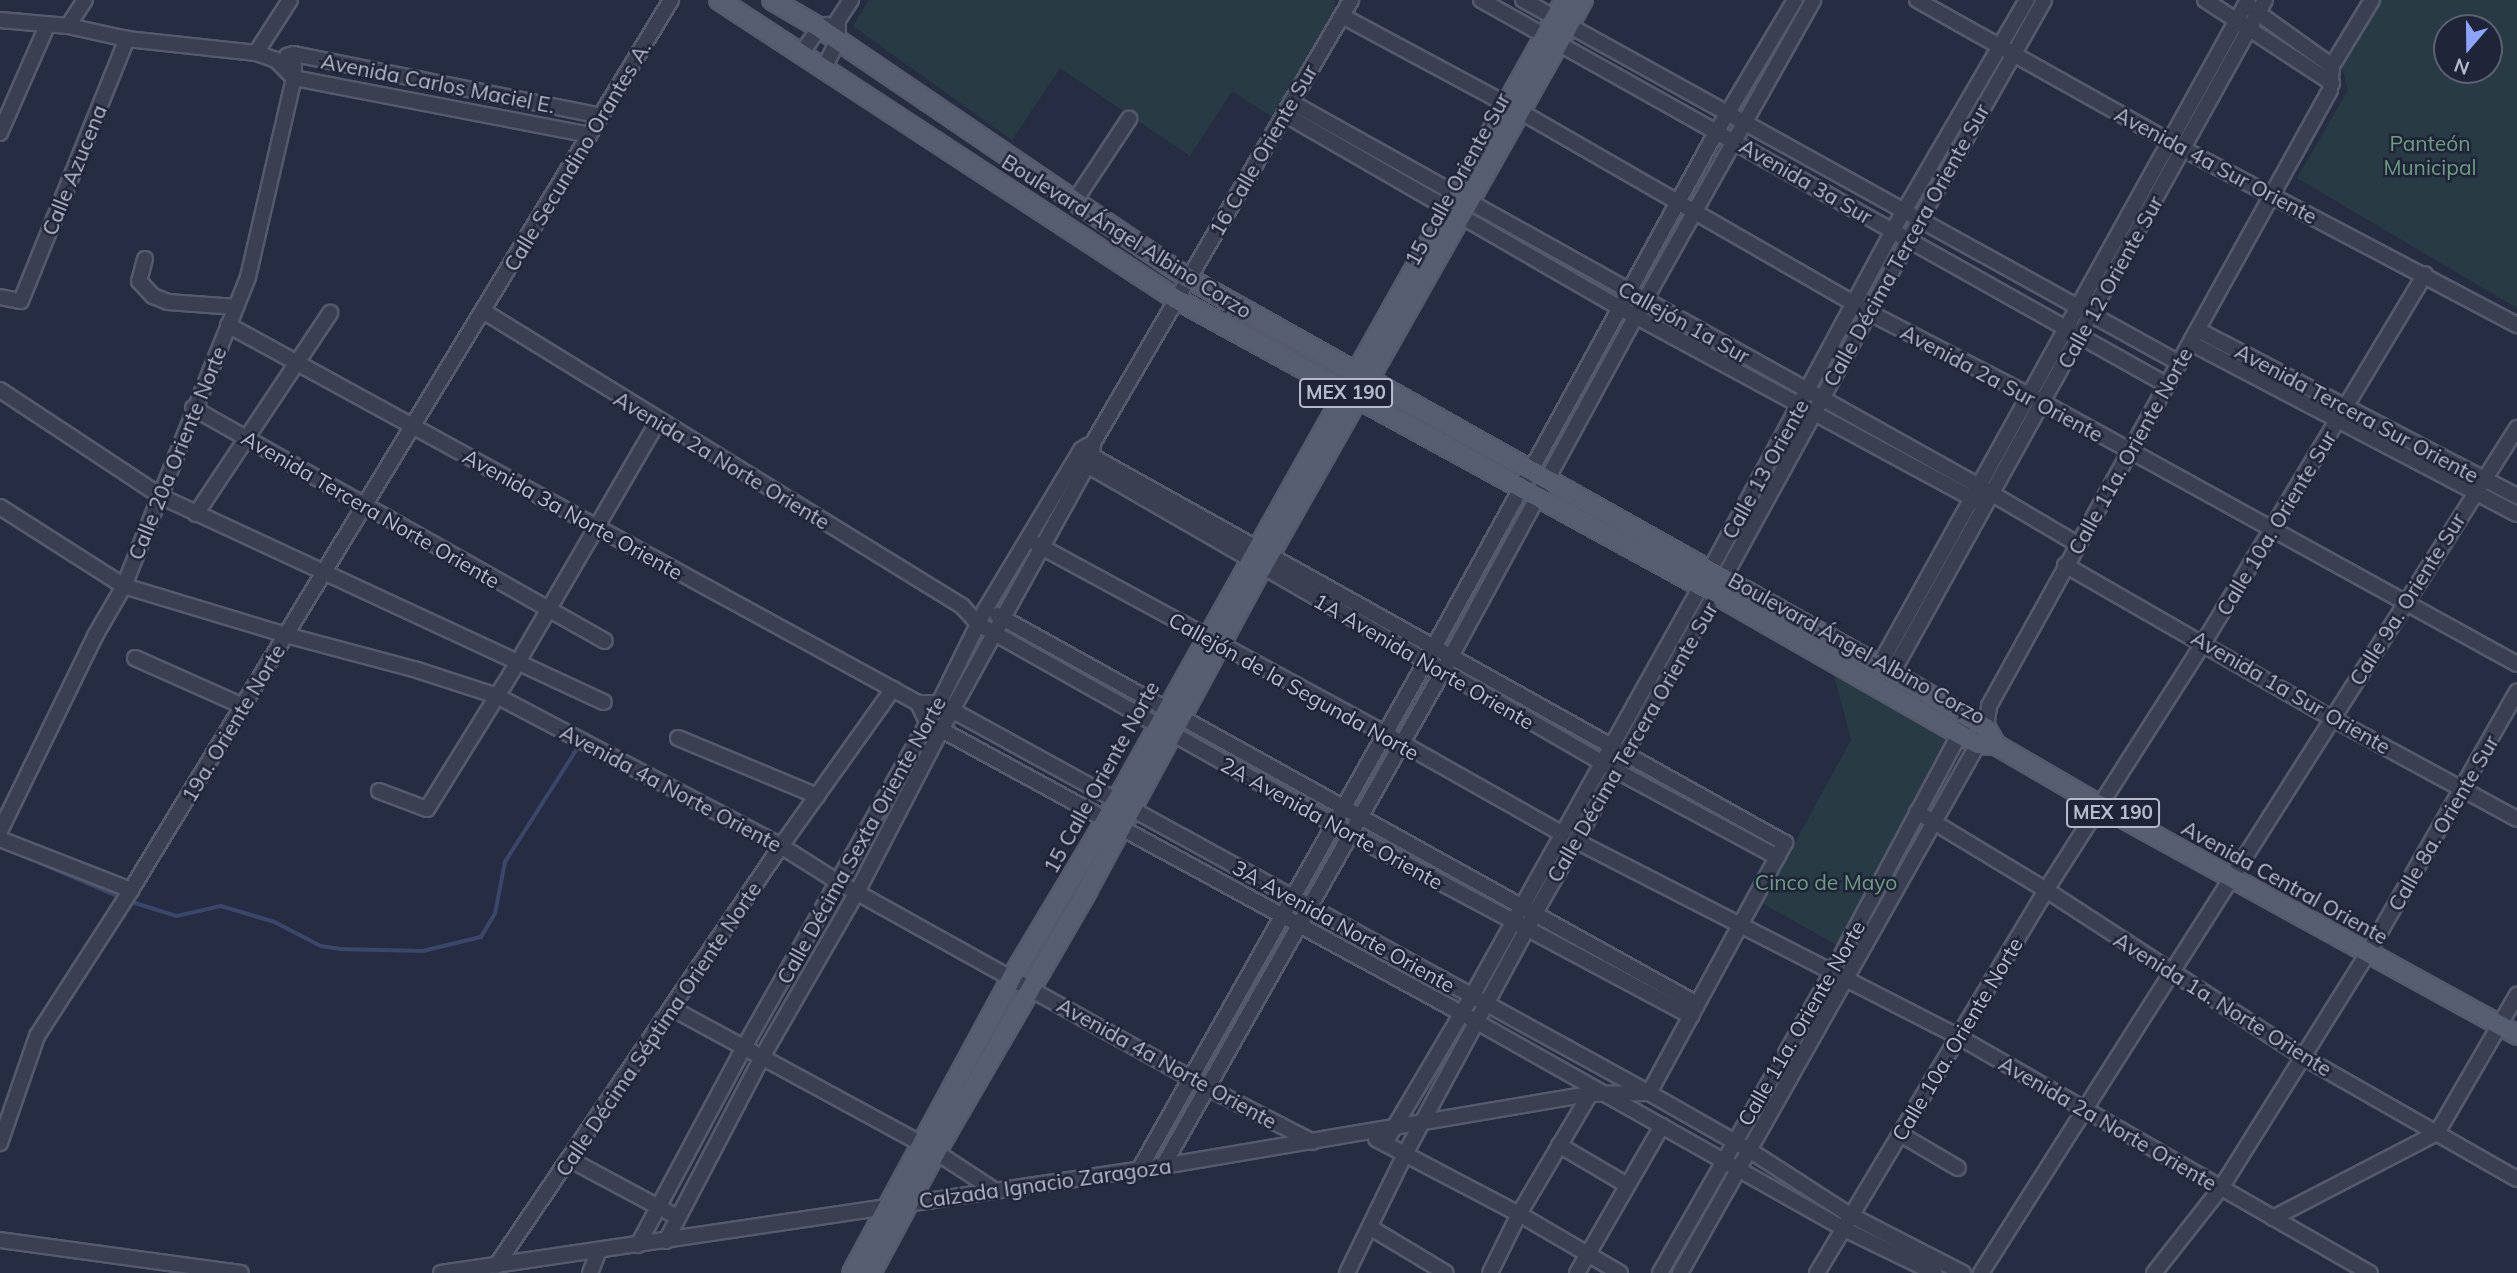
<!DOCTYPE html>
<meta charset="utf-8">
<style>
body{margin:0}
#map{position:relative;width:2517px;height:1273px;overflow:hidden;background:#262d43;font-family:Mulish,sans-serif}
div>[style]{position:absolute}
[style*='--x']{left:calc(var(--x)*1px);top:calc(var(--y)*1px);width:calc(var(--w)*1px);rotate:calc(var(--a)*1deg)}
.green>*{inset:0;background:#283b44}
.stream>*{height:3.5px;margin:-1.75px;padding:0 1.75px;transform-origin:1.75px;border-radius:1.75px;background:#3b466b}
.roads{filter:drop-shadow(2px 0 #555a6c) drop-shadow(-2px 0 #555a6c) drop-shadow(0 2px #555a6c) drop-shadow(0 -2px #555a6c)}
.minor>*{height:14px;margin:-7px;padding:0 7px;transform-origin:7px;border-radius:7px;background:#3a4052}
.major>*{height:18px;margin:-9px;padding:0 9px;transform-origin:9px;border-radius:9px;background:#585e72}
span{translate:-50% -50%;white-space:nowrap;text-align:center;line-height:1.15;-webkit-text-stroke:5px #1f2438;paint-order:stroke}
.shield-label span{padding:2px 5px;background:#1f2438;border:2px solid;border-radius:5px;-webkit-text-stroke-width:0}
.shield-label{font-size:19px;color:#b7bbcc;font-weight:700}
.street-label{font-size:21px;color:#b7bbcc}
.park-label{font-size:21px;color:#6e9d82}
.north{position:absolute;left:2433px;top:14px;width:70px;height:70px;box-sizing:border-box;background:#1f2438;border:2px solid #5c6073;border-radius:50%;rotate:200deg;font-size:19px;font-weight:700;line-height:28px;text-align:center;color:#b7bbcc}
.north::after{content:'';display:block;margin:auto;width:24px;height:32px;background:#8ea3fa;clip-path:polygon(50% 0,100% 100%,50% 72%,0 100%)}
</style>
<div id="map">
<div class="green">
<i style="clip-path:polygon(869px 0,1335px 0,1335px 16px,1271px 116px,1232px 91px,1190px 156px,1060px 68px,1012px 140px,853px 26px)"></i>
<i style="clip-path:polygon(evenodd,2380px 0,2517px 0,2517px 308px,2297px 178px,2348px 90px,2340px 60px,2380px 0,2447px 28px,2489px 28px,2489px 70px,2447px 70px,2447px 28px)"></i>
<i style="clip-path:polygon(1834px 675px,1953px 742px,1842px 948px,1762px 903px,1851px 740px)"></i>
</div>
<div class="stream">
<i style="--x:26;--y:857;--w:104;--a:23.1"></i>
<i style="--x:129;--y:901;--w:50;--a:17.4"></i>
<i style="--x:177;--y:916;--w:45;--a:-12.8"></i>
<i style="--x:221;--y:906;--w:56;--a:16.5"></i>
<i style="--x:275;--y:922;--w:52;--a:27.6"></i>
<i style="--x:321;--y:946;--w:19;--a:9"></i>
<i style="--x:340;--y:949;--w:83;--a:1.4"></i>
<i style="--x:423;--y:951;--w:60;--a:-13.6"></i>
<i style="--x:481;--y:937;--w:27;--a:-59"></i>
<i style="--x:495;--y:914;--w:53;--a:-79.1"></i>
<i style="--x:505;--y:862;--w:134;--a:-57.5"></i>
</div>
<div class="roads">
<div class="minor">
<i style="--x:1481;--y:0;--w:787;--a:29.3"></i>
<i style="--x:1523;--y:0;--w:750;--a:28.96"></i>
<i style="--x:1917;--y:0;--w:288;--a:29.3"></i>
<i style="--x:2168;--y:141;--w:395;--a:27.8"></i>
<i style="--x:2205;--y:0;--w:152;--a:33.2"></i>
<i style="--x:2251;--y:8;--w:100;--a:35.6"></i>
<i style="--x:1342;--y:16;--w:203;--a:28.2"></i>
<i style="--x:1521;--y:112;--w:403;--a:29.9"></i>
<i style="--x:1870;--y:313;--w:179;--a:27.3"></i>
<i style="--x:2029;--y:395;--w:557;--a:28.86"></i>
<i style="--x:0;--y:20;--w:68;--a:5"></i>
<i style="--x:68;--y:26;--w:60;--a:12.4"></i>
<i style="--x:127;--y:39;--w:130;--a:6.2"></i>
<i style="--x:256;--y:53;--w:21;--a:19"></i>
<i style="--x:276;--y:60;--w:25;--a:45"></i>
<i style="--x:294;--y:78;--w:301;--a:10.9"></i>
<i style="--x:68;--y:26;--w:31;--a:-57"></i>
<i style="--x:256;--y:53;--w:63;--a:-57.3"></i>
<i style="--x:801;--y:54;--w:28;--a:-55"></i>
<i style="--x:817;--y:31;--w:12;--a:-31"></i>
<i style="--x:287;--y:56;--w:7;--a:-16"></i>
<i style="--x:294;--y:54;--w:313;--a:11.4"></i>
<i style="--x:824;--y:68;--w:30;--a:-63"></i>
<i style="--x:838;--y:41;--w:21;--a:-90"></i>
<i style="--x:838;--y:20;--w:24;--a:-57"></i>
<i style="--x:1291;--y:102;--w:788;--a:29.17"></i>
<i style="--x:1979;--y:486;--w:114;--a:30.6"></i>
<i style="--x:1284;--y:114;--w:390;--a:30"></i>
<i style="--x:1622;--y:309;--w:412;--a:28.4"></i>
<i style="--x:0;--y:133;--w:117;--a:-66.3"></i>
<i style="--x:1074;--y:202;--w:100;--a:-56.5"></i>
<i style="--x:145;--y:259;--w:23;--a:105"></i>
<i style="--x:139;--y:281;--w:21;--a:47"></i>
<i style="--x:153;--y:296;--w:16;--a:22"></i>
<i style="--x:168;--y:302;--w:68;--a:4.2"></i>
<i style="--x:0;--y:297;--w:21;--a:11"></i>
<i style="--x:21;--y:301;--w:283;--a:-68"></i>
<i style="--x:483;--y:311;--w:563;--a:31.63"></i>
<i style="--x:962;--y:606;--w:24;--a:48"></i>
<i style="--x:978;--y:624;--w:427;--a:29.4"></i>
<i style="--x:1350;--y:834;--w:387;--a:28.1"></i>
<i style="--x:228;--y:325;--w:787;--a:28.72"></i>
<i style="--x:918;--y:703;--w:21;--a:0"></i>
<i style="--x:939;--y:703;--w:810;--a:28.78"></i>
<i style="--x:1649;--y:1093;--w:115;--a:29.7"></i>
<i style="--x:1749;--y:1150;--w:120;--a:32.8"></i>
<i style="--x:1850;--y:1215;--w:127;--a:27.2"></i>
<i style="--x:2198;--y:330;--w:360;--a:27.5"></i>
<i style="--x:2191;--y:343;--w:368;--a:27.7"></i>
<i style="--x:0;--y:390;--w:194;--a:33.4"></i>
<i style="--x:162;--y:497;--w:487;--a:24.9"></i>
<i style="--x:193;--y:408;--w:473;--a:29.5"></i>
<i style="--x:1080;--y:461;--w:618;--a:30.01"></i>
<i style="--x:1615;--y:770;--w:184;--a:28.2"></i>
<i style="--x:0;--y:507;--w:147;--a:32.5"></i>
<i style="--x:124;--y:586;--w:169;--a:16.8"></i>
<i style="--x:286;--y:635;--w:132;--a:14.9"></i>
<i style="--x:414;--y:669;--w:87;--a:18"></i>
<i style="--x:497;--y:696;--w:321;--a:27.8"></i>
<i style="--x:781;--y:846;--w:67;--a:32.3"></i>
<i style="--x:838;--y:882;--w:421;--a:29.1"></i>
<i style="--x:1206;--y:1087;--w:120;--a:27.2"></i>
<i style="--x:196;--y:514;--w:242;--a:-56.3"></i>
<i style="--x:1036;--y:544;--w:396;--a:28.5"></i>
<i style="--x:1384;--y:733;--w:203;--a:29.5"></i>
<i style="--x:2065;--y:565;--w:309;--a:29.9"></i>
<i style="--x:2333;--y:719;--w:209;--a:28.5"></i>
<i style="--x:997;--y:615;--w:801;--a:29.06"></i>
<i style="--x:135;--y:658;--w:118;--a:24"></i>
<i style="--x:1879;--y:666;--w:761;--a:-61.01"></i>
<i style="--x:1892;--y:673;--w:769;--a:-61"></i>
<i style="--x:918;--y:703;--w:21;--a:65"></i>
<i style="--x:927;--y:722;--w:608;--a:28.59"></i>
<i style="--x:1461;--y:1013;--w:437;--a:29.4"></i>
<i style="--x:1842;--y:1228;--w:103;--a:25.8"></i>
<i style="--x:678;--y:738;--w:151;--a:22.6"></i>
<i style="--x:379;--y:791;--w:51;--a:20.6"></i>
<i style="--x:427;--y:809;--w:173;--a:-58.2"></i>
<i style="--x:518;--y:662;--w:279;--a:-59.8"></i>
<i style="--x:1917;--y:812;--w:151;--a:31.2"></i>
<i style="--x:2046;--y:890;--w:306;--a:33"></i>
<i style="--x:2303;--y:1057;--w:246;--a:29.7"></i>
<i style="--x:0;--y:831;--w:217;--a:-64"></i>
<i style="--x:95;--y:636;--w:58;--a:-59.9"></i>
<i style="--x:124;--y:586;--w:301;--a:-68.1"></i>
<i style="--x:236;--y:307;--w:32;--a:-68"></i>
<i style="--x:248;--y:277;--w:204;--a:-77"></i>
<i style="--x:294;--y:78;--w:24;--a:-90"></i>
<i style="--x:0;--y:839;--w:141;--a:21.3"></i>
<i style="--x:1576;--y:841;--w:430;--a:27.1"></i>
<i style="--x:1959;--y:1037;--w:474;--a:29.9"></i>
<i style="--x:673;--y:1009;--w:299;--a:28.5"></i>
<i style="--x:936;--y:1152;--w:69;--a:33.2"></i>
<i style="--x:1900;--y:1134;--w:67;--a:30.4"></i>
<i style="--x:1376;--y:1139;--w:161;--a:27.7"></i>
<i style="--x:1519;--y:1214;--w:117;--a:30.3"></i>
<i style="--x:0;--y:1143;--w:113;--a:-70.9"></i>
<i style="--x:37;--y:1036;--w:174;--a:-57.2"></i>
<i style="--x:131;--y:890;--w:1041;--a:-58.75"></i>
<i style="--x:1385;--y:1143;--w:171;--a:-59.4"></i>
<i style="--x:1472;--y:996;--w:469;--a:-60.8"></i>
<i style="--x:1701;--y:587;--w:405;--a:-61.7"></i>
<i style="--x:1893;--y:230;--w:266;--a:-59.8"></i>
<i style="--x:1559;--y:1145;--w:79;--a:30.5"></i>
<i style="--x:569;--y:1159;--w:123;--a:28.2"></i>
<i style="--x:1163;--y:1166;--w:569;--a:-60.51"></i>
<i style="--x:1443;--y:671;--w:404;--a:-61.5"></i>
<i style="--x:1636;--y:316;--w:362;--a:-60.7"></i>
<i style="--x:1139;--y:1170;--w:600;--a:-60.57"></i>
<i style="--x:1434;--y:647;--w:589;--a:-61.26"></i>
<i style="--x:1717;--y:131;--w:152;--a:-59.2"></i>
<i style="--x:2273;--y:1218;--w:185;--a:-27.4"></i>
<i style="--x:2437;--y:1133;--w:160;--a:-59.9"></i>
<i style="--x:1371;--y:1228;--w:87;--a:31"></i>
<i style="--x:0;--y:1240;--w:243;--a:7.8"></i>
<i style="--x:666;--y:1241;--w:205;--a:-62.4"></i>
<i style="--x:761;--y:1059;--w:193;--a:-60.1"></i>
<i style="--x:857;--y:892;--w:182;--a:-62.6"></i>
<i style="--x:941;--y:730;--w:312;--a:-61.1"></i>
<i style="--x:1092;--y:457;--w:14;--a:-86"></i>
<i style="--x:1093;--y:443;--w:513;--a:-59.78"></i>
<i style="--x:638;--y:1245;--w:222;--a:-61.8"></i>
<i style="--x:743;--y:1049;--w:398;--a:-60.5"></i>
<i style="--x:939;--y:703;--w:104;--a:-63.7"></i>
<i style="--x:985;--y:610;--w:187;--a:-59"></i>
<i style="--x:1081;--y:450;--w:9;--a:-32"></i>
<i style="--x:496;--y:1266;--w:508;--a:-55.84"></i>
<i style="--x:781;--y:846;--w:193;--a:-54.5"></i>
<i style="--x:441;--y:1273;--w:730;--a:-8.43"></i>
<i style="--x:1163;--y:1166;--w:433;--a:-9.6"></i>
<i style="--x:1590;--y:1094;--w:59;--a:-1"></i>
<i style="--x:1649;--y:1093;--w:285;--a:-61.5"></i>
<i style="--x:1785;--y:843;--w:806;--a:-150.83"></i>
<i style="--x:590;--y:1273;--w:24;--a:-68"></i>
<i style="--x:1347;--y:1273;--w:132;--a:-64"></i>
<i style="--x:1405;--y:1154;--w:272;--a:-61.6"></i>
<i style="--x:1534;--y:915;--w:369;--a:-60.6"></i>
<i style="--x:1715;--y:594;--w:405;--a:-61.3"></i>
<i style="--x:1909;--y:239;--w:274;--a:-60.5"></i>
<i style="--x:1490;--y:1273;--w:66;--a:-63.8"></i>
<i style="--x:1519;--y:1214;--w:139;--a:-59.4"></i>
<i style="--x:1577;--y:1273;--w:170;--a:-60"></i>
<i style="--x:1660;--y:1273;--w:348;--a:-60.2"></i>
<i style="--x:1833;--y:971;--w:278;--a:-61.9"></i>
<i style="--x:1680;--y:1273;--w:607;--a:-60.61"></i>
<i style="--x:1978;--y:744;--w:18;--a:-63"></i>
<i style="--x:1986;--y:728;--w:22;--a:-82"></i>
<i style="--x:1989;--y:706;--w:704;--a:-61.03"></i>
<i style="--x:2330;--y:90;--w:24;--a:-85"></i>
<i style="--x:2332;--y:66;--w:77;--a:-58.8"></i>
<i style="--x:1817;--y:1273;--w:446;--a:-59.1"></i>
<i style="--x:2046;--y:890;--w:294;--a:-57.5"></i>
<i style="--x:2204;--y:642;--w:429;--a:-59"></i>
<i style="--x:1981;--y:1273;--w:1001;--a:-57.61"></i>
<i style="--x:2154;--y:1273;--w:108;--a:-51.8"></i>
<i style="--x:2221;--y:1188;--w:277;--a:-58"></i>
<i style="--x:2368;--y:953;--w:301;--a:-60.3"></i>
</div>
<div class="major">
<i style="--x:719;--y:0;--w:546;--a:33.2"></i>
<i style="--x:1176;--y:299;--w:614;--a:28.69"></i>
<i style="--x:1715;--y:594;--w:281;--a:29.8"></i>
<i style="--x:1959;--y:734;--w:21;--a:28"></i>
<i style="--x:1978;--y:744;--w:18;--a:3"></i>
<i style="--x:1996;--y:745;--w:121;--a:30.2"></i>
<i style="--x:2101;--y:806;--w:475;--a:28.8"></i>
<i style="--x:772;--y:0;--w:56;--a:30.3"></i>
<i style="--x:820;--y:28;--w:445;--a:34.2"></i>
<i style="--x:1188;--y:278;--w:807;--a:29.3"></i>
<i style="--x:1892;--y:673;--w:109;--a:30.3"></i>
<i style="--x:1986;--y:728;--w:20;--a:60"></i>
<i style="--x:852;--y:1273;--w:336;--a:-61.6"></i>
<i style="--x:1012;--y:977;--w:185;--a:-59.1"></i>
<i style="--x:1107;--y:818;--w:937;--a:-60.76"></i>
<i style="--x:871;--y:1273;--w:137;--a:-61.8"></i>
<i style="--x:936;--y:1152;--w:302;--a:-59.9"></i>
<i style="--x:1087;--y:891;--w:367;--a:-61.6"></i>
<i style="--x:1262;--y:568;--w:652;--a:-60.53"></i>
</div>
</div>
<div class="shield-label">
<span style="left:1346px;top:393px">MEX 190</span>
<span style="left:2113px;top:813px">MEX 190</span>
</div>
<div class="street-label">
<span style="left:438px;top:83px;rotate:11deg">Avenida Carlos Maciel E.</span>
<span style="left:1263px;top:150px;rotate:-60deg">16 Calle Oriente Sur</span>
<span style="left:577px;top:156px;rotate:-59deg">Calle Secundino Orantes A.</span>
<span style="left:2216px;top:165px;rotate:28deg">Avenida 4a Sur Oriente</span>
<span style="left:74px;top:170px;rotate:-68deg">Calle Azucena</span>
<span style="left:1457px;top:179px;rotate:-61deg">15 Calle Oriente Sur</span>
<span style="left:1806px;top:181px;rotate:30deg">Avenida 3a Sur</span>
<span style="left:1127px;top:236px;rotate:32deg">Boulevard Ángel Albino Corzo</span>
<span style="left:1906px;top:245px;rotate:-61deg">Calle Décima Tercera Oriente Sur</span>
<span style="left:2110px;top:282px;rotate:-61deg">Calle 12 Oriente Sur</span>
<span style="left:1684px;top:322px;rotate:29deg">Callejón 1a Sur</span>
<span style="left:2002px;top:383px;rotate:28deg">Avenida 2a Sur Oriente</span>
<span style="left:2357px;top:413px;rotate:28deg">Avenida Tercera Sur Oriente</span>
<span style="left:2130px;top:451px;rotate:-61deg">Calle 11a. Oriente Norte</span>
<span style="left:177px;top:453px;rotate:-68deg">Calle 20a Oriente Norte</span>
<span style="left:722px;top:460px;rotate:31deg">Avenida 2a Norte Oriente</span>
<span style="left:1765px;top:469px;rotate:-61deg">Calle 13 Oriente</span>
<span style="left:371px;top:509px;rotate:30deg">Avenida Tercera Norte Oriente</span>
<span style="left:573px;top:514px;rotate:29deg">Avenida 3a Norte Oriente</span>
<span style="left:2276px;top:523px;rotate:-59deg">Calle 10a. Oriente Sur</span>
<span style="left:2407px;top:599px;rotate:-58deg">Calle 9a. Oriente Sur</span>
<span style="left:1857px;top:648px;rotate:29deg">Boulevard Ángel Albino Corzo</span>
<span style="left:1424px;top:661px;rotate:30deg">1A Avenida Norte Oriente</span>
<span style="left:1294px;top:686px;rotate:29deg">Callejón de la Segunda Norte</span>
<span style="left:2291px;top:692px;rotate:30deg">Avenida 1a Sur Oriente</span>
<span style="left:233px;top:723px;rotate:-59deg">19a. Oriente Norte</span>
<span style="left:1632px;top:742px;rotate:-60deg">Calle Décima Tercera Oriente Sur</span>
<span style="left:1101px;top:777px;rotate:-61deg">15 Calle Oriente Norte</span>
<span style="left:671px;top:788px;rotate:28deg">Avenida 4a Norte Oriente</span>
<span style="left:1332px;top:823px;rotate:29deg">2A Avenida Norte Oriente</span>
<span style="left:2443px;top:823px;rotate:-60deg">Calle 8a. Oriente Sur</span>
<span style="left:861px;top:840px;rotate:-61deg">Calle Décima Sexta Oriente Norte</span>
<span style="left:2285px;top:882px;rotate:29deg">Avenida Central Oriente</span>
<span style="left:1344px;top:926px;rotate:29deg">3A Avenida Norte Oriente</span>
<span style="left:2223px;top:1004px;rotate:32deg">Avenida 1a. Norte Oriente</span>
<span style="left:1801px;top:1023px;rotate:-60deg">Calle 11a. Oriente Norte</span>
<span style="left:658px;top:1029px;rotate:-56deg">Calle Décima Séptima Oriente Norte</span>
<span style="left:1957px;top:1039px;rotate:-59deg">Calle 10a. Oriente Norte</span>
<span style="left:1167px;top:1063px;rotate:29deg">Avenida 4a Norte Oriente</span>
<span style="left:2108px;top:1123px;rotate:30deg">Avenida 2a Norte Oriente</span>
<span style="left:1045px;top:1183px;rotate:-8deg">Calzada Ignacio Zaragoza</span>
</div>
<div class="park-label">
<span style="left:2430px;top:155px">Panteón<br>Municipal</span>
<span style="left:1826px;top:882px">Cinco de Mayo</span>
</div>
<div class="north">N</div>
</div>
